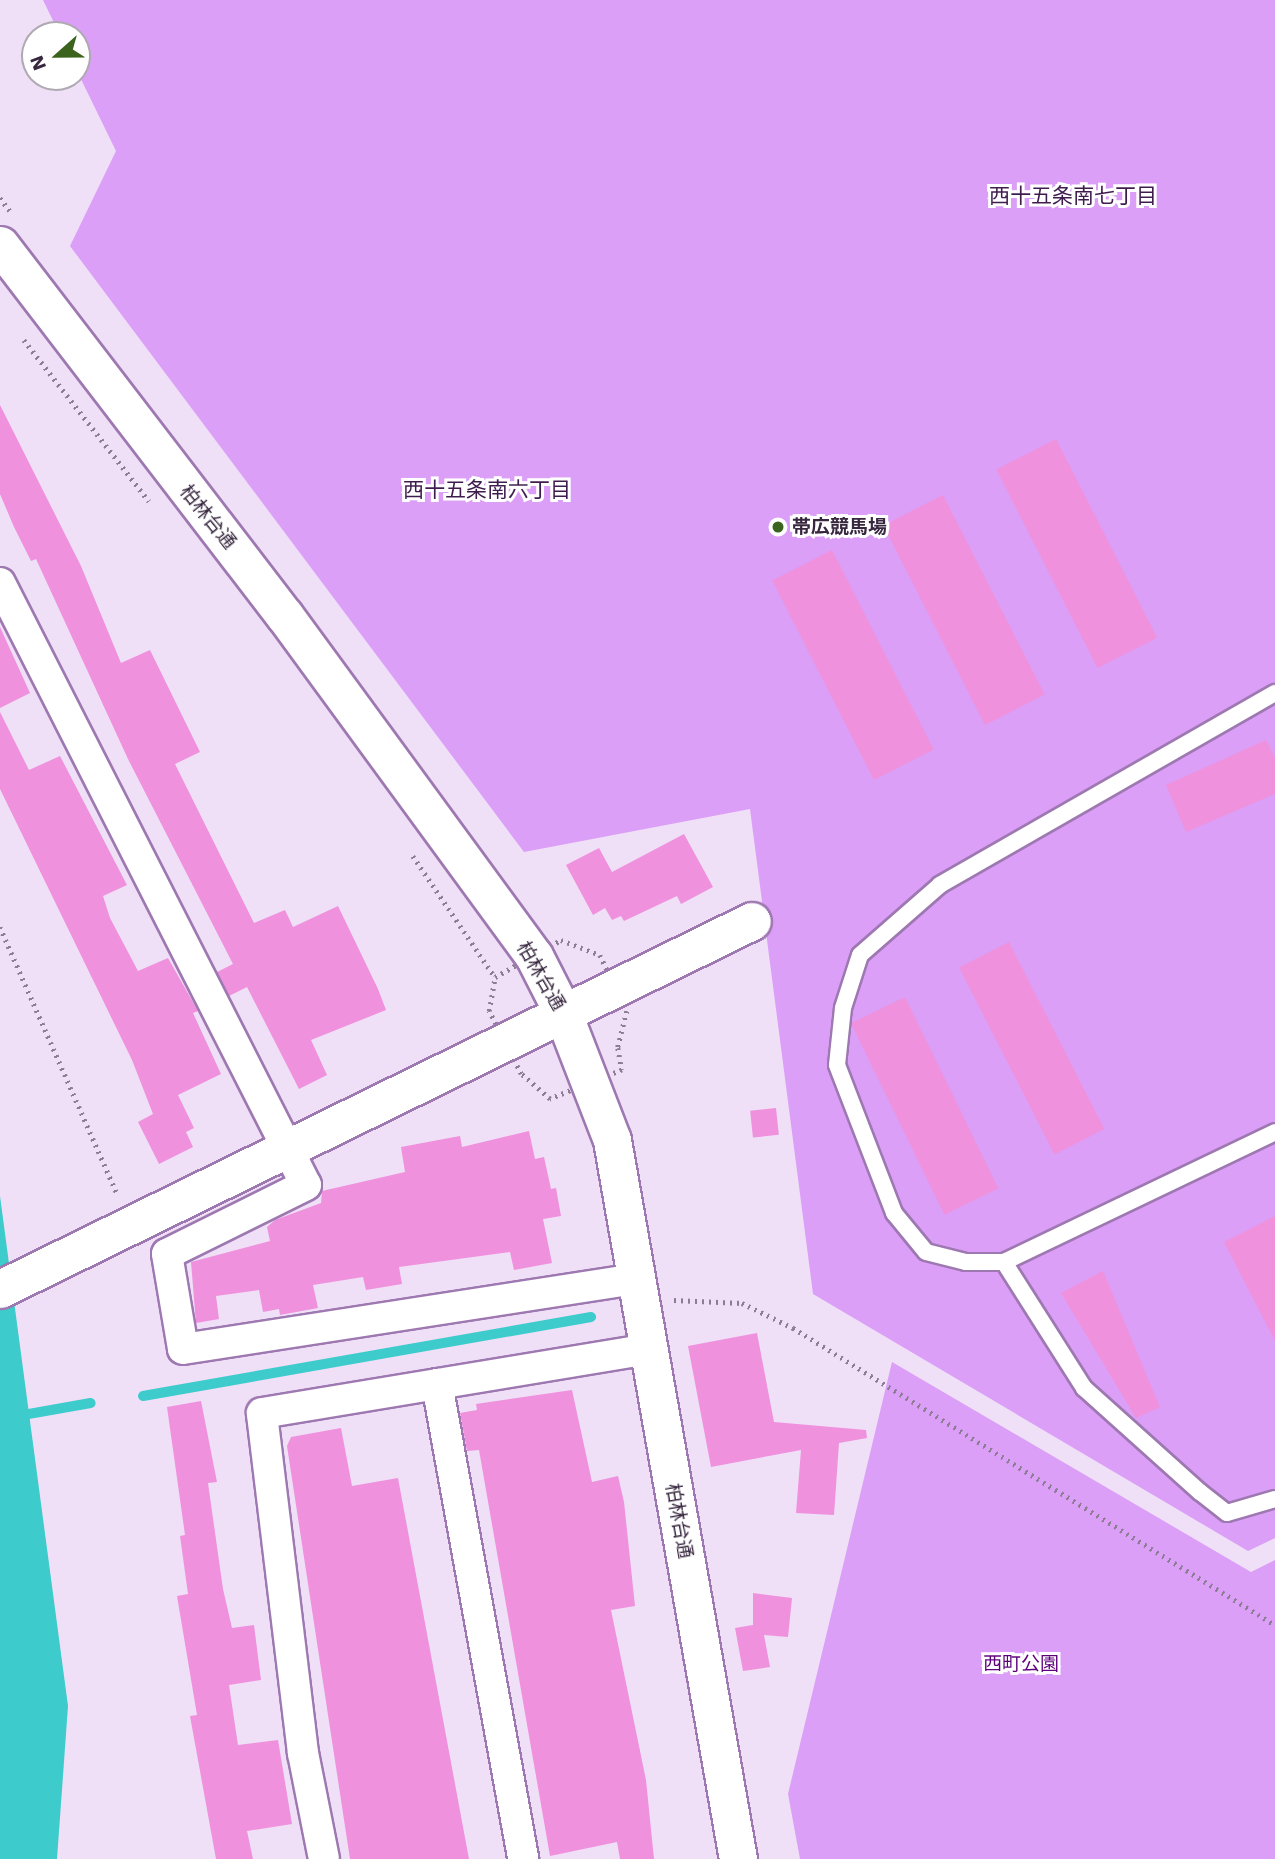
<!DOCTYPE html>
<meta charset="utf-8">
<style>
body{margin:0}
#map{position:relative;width:1275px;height:1859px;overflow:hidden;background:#efdff7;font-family:"Work Sans","Noto Sans JP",sans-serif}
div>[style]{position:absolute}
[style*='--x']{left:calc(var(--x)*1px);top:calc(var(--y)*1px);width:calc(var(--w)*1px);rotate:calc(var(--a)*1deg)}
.green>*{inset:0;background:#db9ff7}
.water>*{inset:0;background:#3dcccb}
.stream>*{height:10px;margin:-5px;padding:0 5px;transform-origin:5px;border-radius:5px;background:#3dcccb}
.building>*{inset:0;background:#ef91dd;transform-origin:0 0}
.path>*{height:4.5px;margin-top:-2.25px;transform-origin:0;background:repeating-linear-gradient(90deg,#8c7c94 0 2px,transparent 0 7px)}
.roads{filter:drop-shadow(2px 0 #9e78b1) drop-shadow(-2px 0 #9e78b1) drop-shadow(0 2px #9e78b1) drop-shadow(0 -2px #9e78b1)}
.service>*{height:16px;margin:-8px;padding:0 8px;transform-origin:8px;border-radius:8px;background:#fff}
.minor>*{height:30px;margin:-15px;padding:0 15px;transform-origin:15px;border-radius:15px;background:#fff}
.tertiary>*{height:37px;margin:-18.5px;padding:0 18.5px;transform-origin:18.5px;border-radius:18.5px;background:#fff}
.dots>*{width:19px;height:19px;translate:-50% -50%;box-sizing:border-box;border:4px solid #fff;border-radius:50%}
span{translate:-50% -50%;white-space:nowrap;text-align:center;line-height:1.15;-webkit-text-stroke:6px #fff;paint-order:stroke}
.street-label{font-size:19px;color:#37273f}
.poi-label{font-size:19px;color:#37273f;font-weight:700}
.left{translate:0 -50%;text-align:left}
.park-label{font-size:19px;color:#5e027c}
.neighbourhood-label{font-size:21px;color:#3e1c4d}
.north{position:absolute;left:21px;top:21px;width:70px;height:70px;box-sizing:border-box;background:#fff;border:2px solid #afa9b2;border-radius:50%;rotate:249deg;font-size:19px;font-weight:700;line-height:28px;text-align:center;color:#37273f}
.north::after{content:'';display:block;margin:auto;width:24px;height:32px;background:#3b631e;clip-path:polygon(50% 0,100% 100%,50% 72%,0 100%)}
</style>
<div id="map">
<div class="green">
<i style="clip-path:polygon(43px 0,1275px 0,1275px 1538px,1248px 1551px,813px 1294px,750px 809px,524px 852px,70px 246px,116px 151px,77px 71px,77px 35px,60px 35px)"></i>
<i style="clip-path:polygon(892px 1362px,1251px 1572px,1275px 1560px,1275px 1859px,800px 1859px,788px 1794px)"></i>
</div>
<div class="water">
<i style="clip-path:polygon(0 1196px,68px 1706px,57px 1859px,0 1859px)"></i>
</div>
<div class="stream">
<i style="--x:143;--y:1396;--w:455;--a:-10"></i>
<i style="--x:0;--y:1419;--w:92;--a:-10"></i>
</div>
<div class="building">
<i style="clip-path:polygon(0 405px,81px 566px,121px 663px,150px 650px,200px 752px,175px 764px,254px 923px,285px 910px,293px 927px,338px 906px,378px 989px,386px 1010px,311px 1040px,327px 1075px,299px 1089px,247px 987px,229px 996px,217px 972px,233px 964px,128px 759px,36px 559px,31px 561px,14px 527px,0 494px)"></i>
<i style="left:1056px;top:439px;width:223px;height:67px;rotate:63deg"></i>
<i style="left:943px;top:495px;width:224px;height:67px;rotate:63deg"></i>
<i style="left:832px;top:550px;width:224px;height:67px;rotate:63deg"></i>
<i style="clip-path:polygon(0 627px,30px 693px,0 708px)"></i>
<i style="clip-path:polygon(0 712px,29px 770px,60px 756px,127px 885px,103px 896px,110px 918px,138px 971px,168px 958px,198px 1011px,193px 1013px,221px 1074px,178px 1095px,194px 1128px,186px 1132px,193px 1147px,159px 1164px,138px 1122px,153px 1114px,132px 1060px,0 789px)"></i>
<i style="clip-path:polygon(1266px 740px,1275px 758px,1275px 794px,1186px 832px,1166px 785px)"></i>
<i style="clip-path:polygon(684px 834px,713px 887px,681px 904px,677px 896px,624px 921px,621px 916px,612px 920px,605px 908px,593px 915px,566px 865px,599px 848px,612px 872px)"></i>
<i style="left:1009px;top:942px;width:210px;height:56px;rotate:63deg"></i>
<i style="left:905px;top:997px;width:213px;height:60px;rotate:64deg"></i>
<i style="left:776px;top:1108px;width:27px;height:26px;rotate:84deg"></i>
<i style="clip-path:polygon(529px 1131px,535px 1159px,544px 1157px,551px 1189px,556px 1188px,561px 1216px,543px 1219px,552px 1263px,514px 1270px,510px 1252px,399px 1267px,402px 1284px,366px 1290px,363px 1277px,313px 1285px,318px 1308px,280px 1315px,279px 1309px,263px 1312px,259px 1290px,216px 1296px,219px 1319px,196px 1323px,191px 1262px,270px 1241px,267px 1227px,275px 1220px,321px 1203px,322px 1191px,405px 1172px,401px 1147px,460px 1136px,462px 1147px)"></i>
<i style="clip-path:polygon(1275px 1216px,1275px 1341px,1224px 1242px)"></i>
<i style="clip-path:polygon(1103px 1271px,1160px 1407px,1136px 1418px,1061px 1293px)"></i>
<i style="clip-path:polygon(757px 1333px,774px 1422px,866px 1430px,867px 1438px,839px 1443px,834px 1515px,796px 1513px,801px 1450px,711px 1467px,688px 1346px)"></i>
<i style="clip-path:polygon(572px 1390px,592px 1482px,618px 1476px,624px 1502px,635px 1606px,611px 1610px,646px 1780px,654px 1859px,620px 1859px,617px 1842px,550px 1856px,479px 1450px,467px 1451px,460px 1413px,477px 1410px,476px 1404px)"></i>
<i style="clip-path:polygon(201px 1401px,217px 1482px,208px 1483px,223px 1589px,232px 1628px,254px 1625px,261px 1680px,229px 1685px,238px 1745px,278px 1740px,292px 1824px,247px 1831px,253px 1859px,216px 1859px,190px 1716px,197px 1715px,177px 1596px,188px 1594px,180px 1536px,185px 1535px,167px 1407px)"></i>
<i style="clip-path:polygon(341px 1428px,352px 1486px,398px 1478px,469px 1859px,350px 1859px,287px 1446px,291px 1437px)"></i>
<i style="clip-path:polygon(753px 1593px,792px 1598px,788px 1637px,764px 1635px,770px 1667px,743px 1671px,735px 1628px,753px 1625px)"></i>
</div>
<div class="path">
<i style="--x:0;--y:198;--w:16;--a:52"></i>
<i style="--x:24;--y:340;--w:204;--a:52.2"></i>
<i style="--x:413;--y:856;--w:146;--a:55.9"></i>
<i style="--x:0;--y:927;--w:291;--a:66.3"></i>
<i style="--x:561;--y:940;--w:42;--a:21"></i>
<i style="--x:600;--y:955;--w:62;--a:64.3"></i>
<i style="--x:627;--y:1011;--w:38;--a:104"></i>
<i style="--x:618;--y:1048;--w:22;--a:80"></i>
<i style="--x:622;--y:1070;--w:78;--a:158.1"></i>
<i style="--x:550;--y:1099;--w:38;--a:-139"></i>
<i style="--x:521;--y:1074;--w:71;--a:-116.9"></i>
<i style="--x:489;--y:1011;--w:35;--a:-80"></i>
<i style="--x:495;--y:977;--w:76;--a:-29.3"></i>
<i style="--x:674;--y:1300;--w:68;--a:2.5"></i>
<i style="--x:742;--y:1303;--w:57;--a:26.1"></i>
<i style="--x:793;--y:1328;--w:566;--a:31.64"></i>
</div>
<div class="roads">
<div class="service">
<i style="--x:1275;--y:693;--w:386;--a:150.2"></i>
<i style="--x:940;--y:885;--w:106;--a:138.8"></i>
<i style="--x:860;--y:955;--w:56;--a:107.8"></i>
<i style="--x:843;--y:1008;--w:57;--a:96"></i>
<i style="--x:837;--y:1065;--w:159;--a:68.9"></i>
<i style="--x:894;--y:1213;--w:50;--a:50.6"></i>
<i style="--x:926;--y:1252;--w:41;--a:14"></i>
<i style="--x:966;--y:1262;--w:38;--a:0"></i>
<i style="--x:1004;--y:1262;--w:301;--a:-25.6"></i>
<i style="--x:1004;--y:1262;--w:149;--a:57.6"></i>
<i style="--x:1084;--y:1388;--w:156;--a:41.9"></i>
<i style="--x:1200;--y:1492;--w:34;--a:38"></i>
<i style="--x:1227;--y:1513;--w:50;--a:-16.3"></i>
</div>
<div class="minor">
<i style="--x:0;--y:583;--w:675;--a:63.06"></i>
<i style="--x:306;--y:1185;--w:155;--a:153.6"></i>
<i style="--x:167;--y:1254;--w:96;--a:80.4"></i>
<i style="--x:183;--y:1349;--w:461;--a:-8.8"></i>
<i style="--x:437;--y:1384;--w:483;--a:79.7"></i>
<i style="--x:324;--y:1859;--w:108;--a:-101.2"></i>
<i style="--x:303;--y:1753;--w:342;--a:-96.9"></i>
<i style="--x:262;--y:1413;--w:391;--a:-9.4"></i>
</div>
<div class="tertiary">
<i style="--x:0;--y:245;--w:468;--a:52.5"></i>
<i style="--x:285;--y:616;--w:421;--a:53.8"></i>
<i style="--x:534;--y:956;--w:62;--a:63"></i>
<i style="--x:562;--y:1011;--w:138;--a:68.8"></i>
<i style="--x:612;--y:1140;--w:730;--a:80.06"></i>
<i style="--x:0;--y:1289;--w:837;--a:-26.08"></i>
</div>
</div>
<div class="dots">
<i style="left:778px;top:527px;background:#3b631e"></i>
</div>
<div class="street-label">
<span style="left:208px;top:517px;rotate:51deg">柏林台通</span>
<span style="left:541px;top:976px;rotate:60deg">柏林台通</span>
<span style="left:679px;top:1521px;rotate:80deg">柏林台通</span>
</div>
<div class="poi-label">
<span class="left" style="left:792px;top:527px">帯広競馬場</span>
</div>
<div class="park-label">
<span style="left:1021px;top:1664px">西町公園</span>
</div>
<div class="neighbourhood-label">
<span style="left:1073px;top:196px">西十五条南七丁目</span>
<span style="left:487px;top:490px">西十五条南六丁目</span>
</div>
<div class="north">N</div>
</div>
